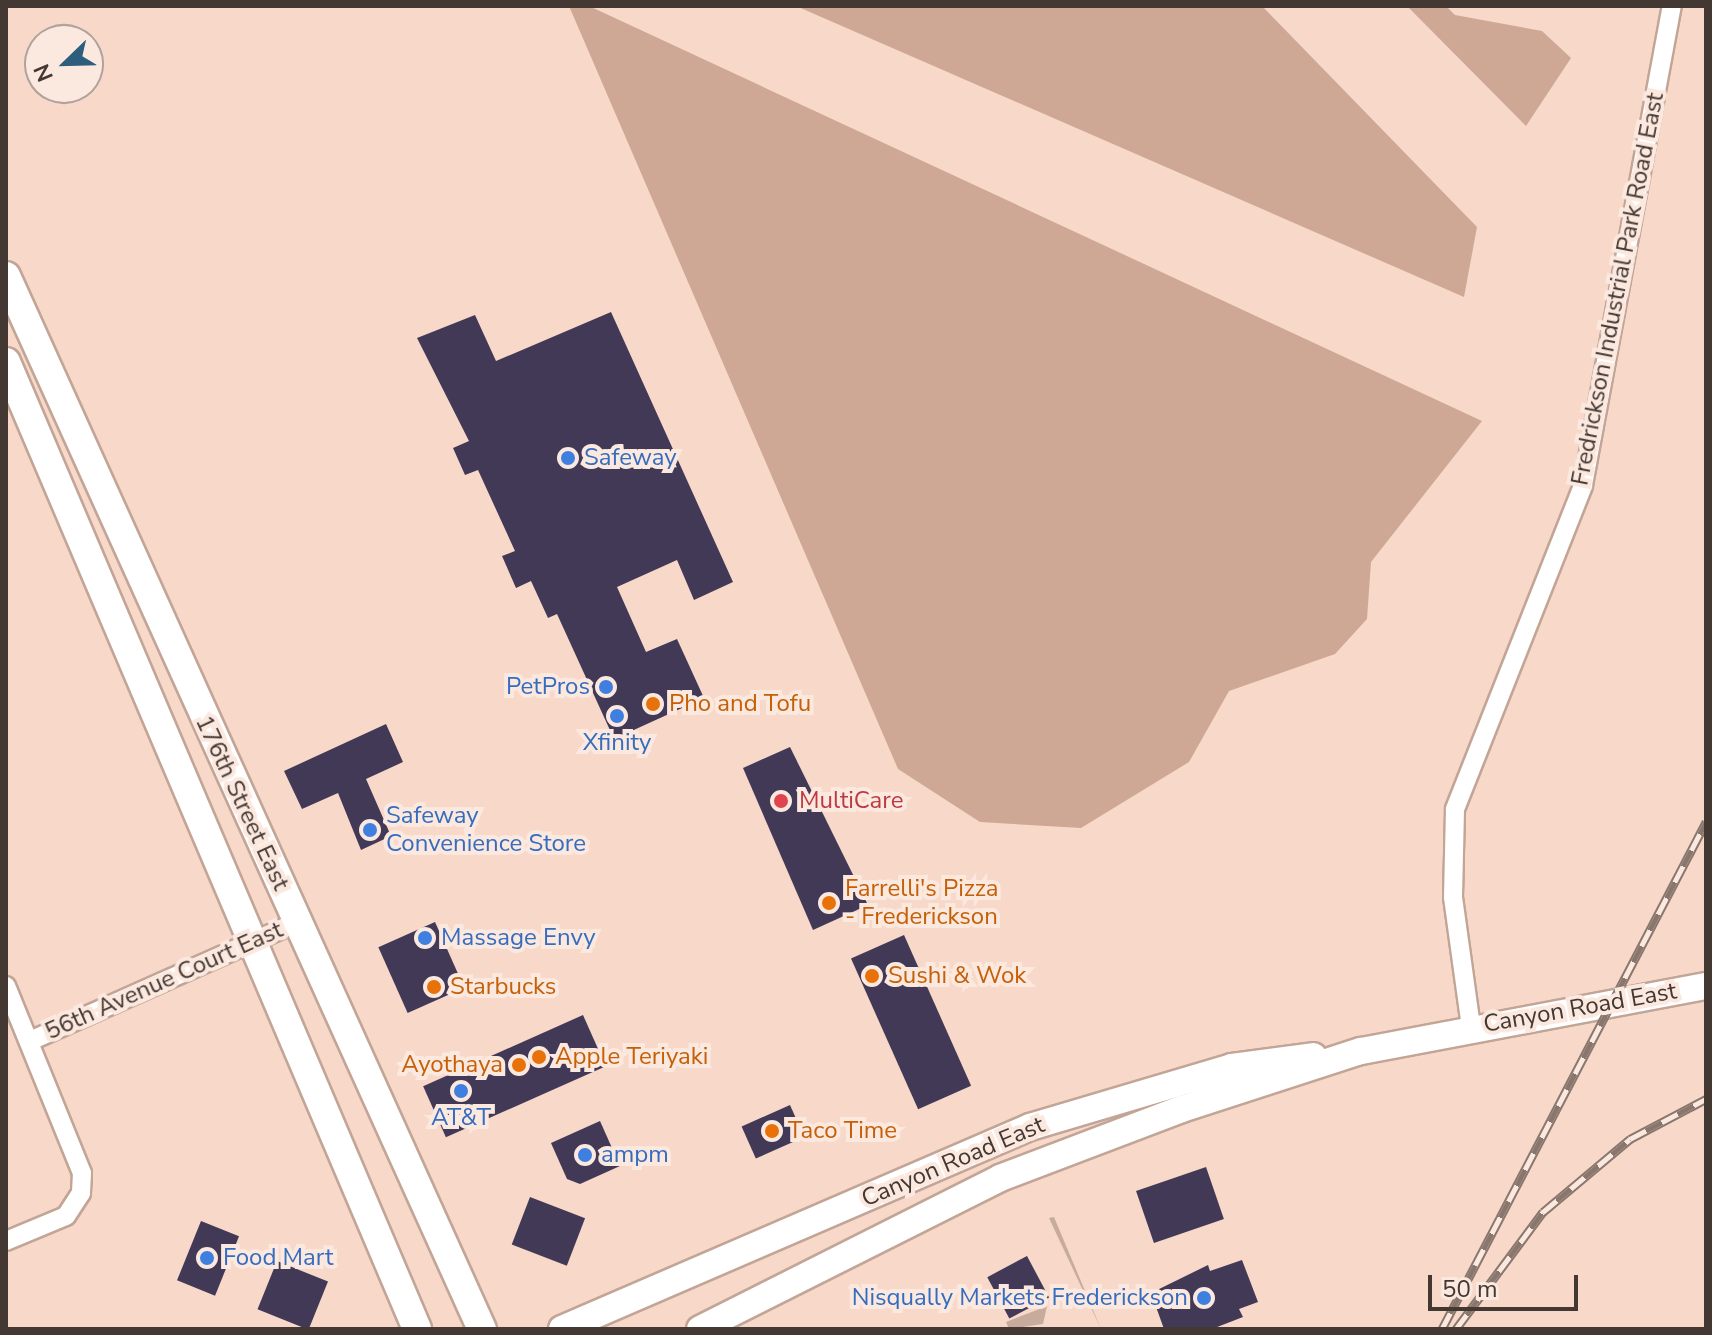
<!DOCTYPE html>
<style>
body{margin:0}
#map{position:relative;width:1712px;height:1335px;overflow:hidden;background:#f7d8c9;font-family:"Nunito Sans",sans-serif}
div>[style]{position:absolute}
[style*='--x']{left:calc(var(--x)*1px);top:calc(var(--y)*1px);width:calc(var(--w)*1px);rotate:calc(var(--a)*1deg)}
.green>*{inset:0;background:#c7ac9e}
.forest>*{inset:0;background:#cea895}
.building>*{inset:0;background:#423957;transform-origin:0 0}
.roads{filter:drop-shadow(2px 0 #c2a596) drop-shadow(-2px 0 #c2a596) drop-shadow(0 2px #c2a596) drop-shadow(0 -2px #c2a596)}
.minor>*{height:18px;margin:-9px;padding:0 9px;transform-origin:9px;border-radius:9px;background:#fff}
.secondary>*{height:26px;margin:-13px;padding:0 13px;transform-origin:13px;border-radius:13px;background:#fff}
.primary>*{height:28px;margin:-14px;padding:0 14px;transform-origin:14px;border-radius:14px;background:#fff}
.rail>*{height:9px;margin-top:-4.5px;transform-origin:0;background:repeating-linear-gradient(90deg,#fbe8df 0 18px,#89766d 0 36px);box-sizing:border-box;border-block:2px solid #89766d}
.dots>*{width:22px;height:22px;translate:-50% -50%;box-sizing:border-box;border:4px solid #fbe8df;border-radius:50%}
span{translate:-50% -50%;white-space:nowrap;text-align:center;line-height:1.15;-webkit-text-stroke:8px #fbe8df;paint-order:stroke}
.street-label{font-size:24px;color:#443832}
.shop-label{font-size:24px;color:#366cbe}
.left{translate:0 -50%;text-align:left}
.right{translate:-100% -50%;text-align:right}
.food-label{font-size:24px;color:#c56008}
.health-label{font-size:24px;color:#be3a42}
.frame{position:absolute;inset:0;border:8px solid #443832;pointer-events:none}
.north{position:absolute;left:24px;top:24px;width:80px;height:80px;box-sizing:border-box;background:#fbe8df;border:2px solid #b2a29a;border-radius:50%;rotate:247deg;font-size:22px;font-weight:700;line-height:32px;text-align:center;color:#443832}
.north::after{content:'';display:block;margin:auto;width:28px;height:36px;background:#2d5e7c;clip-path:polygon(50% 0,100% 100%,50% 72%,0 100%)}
.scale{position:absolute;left:1428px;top:1275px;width:150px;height:36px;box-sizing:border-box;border:4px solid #443832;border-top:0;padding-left:10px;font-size:24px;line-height:28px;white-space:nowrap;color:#443832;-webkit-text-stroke:6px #fbe8df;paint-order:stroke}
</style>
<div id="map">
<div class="green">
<i style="clip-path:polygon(1054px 1217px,1101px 1329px,1049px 1218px)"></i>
<i style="clip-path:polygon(1047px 1306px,1043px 1324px,1009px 1329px,1006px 1322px)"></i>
</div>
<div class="forest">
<i style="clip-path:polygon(569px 6px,589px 6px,1482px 421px,1371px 562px,1367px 619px,1335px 654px,1229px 691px,1189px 762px,1081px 828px,980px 822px,898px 769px)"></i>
<i style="clip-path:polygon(796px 6px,1262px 6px,1477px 227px,1464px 297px)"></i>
<i style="clip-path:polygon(1407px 6px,1446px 6px,1455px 15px,1542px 31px,1571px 58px,1526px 126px)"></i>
</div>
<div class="building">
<i style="clip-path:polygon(611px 312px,733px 582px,694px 600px,677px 560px,617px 587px,646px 652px,677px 639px,704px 698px,614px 739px,557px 614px,548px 618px,531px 581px,516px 588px,502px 556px,515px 551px,478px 470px,465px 475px,453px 448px,469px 441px,417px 338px,475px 315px,496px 361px)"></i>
<i style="clip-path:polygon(386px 724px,403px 762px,366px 779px,391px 836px,361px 850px,338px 793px,302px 809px,284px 771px)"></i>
<i style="clip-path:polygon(790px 747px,868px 905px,813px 930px,743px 768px)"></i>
<i style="left:435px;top:922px;width:72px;height:62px;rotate:66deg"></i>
<i style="left:904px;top:935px;width:165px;height:58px;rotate:66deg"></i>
<i style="left:583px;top:1015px;width:56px;height:175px;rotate:66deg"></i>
<i style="left:790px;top:1105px;width:35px;height:53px;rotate:66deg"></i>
<i style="clip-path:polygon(600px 1121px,620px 1166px,580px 1184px,567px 1179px,551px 1143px)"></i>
<i style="left:1206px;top:1167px;width:55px;height:74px;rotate:71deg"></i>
<i style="left:530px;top:1197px;width:59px;height:51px;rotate:21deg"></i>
<i style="left:201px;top:1221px;width:41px;height:64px;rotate:22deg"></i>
<i style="left:1027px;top:1256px;width:47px;height:45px;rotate:62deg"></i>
<i style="clip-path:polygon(1242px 1260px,1258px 1302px,1239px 1309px,1243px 1317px,1212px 1329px,1164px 1329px,1151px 1293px,1208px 1265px,1210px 1271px)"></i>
<i style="left:277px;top:1261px;width:55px;height:52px;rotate:22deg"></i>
</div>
<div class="roads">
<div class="minor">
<i style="--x:6;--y:986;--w:202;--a:67.9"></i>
<i style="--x:82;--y:1173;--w:20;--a:93"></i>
<i style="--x:81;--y:1193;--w:27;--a:123"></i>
<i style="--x:66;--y:1216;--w:65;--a:157.4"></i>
<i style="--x:1471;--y:1027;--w:131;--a:-97.9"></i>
<i style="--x:1453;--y:897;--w:88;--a:-88.7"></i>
<i style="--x:1455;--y:809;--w:348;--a:-68.4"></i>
<i style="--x:1583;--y:485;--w:487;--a:-79.5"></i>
<i style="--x:30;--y:1041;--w:292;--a:-24"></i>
</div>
<div class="secondary">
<i style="--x:562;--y:1329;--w:510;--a:-23.35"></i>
<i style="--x:1030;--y:1127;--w:211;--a:-16.5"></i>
<i style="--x:1232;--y:1067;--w:82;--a:-7.7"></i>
<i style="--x:700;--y:1329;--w:336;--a:-26.7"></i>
<i style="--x:1000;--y:1178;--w:195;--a:-20.8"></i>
<i style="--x:1182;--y:1109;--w:188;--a:-18"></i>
<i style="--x:1361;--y:1051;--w:351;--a:-10.7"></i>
</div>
<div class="primary">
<i style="--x:6;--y:276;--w:1156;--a:65.68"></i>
<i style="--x:6;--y:362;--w:1051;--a:66.97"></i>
</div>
</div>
<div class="rail">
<i style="--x:1442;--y:1329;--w:572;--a:-62.49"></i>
<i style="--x:1456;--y:1329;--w:146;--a:-53.4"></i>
<i style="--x:1543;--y:1212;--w:114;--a:-40"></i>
<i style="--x:1630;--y:1139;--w:86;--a:-27.8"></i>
</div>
<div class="dots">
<i style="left:568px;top:458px;background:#3f7fe0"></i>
<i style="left:606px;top:687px;background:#3f7fe0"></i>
<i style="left:653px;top:704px;background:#e8710a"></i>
<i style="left:617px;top:716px;background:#3f7fe0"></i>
<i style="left:781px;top:801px;background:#e0444e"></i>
<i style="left:370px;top:830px;background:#3f7fe0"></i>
<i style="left:829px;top:903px;background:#e8710a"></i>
<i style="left:425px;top:938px;background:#3f7fe0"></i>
<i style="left:872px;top:976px;background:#e8710a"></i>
<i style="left:434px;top:987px;background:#e8710a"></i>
<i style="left:539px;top:1057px;background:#e8710a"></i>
<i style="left:519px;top:1065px;background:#e8710a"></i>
<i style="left:461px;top:1091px;background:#3f7fe0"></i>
<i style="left:772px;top:1131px;background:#e8710a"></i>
<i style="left:585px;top:1155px;background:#3f7fe0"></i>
<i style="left:207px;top:1258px;background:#3f7fe0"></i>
<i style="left:1204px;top:1298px;background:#3f7fe0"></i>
</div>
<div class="street-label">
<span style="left:1618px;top:289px;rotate:-79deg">Fredrickson Industrial Park Road East</span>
<span style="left:242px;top:803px;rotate:65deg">176th Street East</span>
<span style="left:164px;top:981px;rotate:-24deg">56th Avenue Court East</span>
<span style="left:1580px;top:1008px;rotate:-10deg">Canyon Road East</span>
<span style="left:953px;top:1162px;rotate:-23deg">Canyon Road East</span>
</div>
<div class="shop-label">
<span class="left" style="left:584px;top:458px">Safeway</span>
<span class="right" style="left:590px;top:687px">PetPros</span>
<span style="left:617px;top:743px">Xfinity</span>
<span class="left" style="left:386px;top:830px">Safeway<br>Convenience Store</span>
<span class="left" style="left:441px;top:938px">Massage Envy</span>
<span style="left:461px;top:1118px">AT&amp;T</span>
<span class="left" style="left:601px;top:1155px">ampm</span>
<span class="left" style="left:223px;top:1258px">Food Mart</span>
<span class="right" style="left:1188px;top:1298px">Nisqually Markets Frederickson</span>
</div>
<div class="food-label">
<span class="left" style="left:669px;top:704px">Pho and Tofu</span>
<span class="left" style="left:845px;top:903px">Farrelli's Pizza<br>- Frederickson</span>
<span class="left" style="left:888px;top:976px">Sushi &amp; Wok</span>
<span class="left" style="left:450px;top:987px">Starbucks</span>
<span class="left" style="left:555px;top:1057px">Apple Teriyaki</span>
<span class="right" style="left:503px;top:1065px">Ayothaya</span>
<span class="left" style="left:788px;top:1131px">Taco Time</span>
</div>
<div class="health-label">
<span class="left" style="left:799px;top:801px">MultiCare</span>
</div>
<div class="frame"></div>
<div class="north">N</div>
<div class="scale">50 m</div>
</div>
